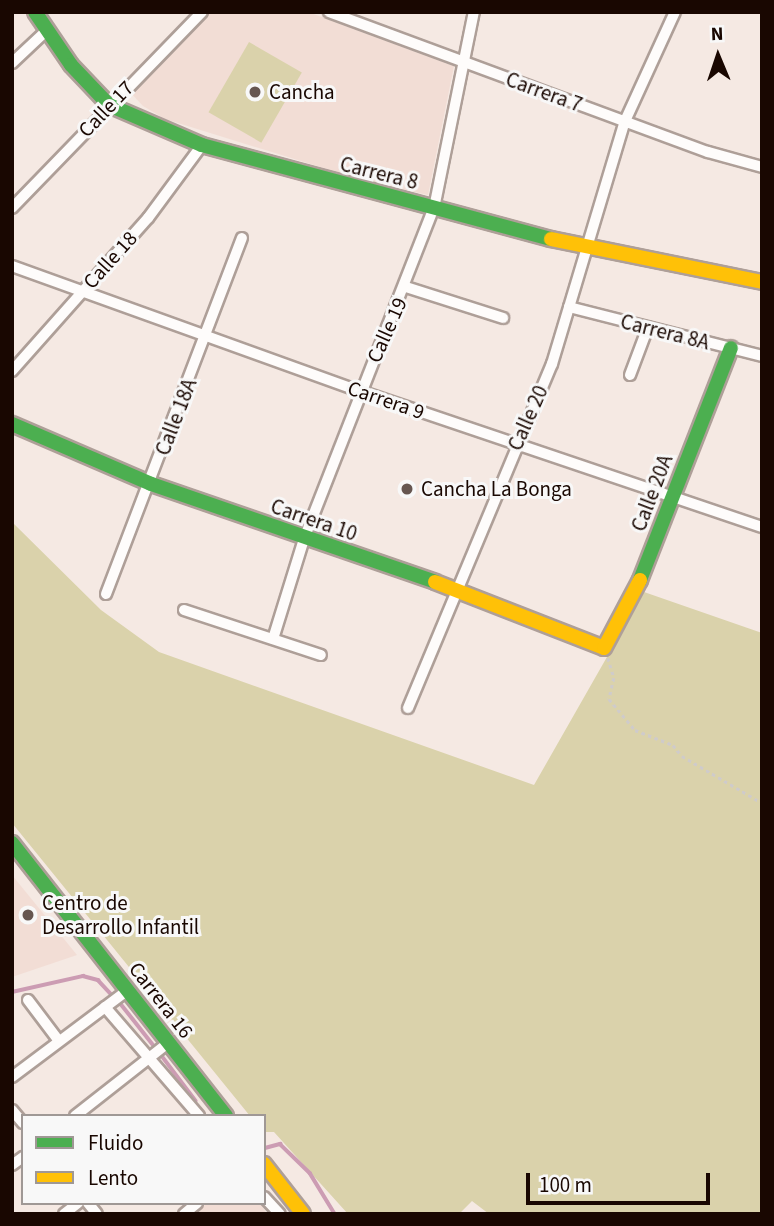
<!DOCTYPE html>
<style>
body{margin:0}
#map{position:relative;width:774px;height:1226px;overflow:hidden;background:#f5e9e3;font-family:"Source Sans 3",sans-serif}
div>[style]{position:absolute}
[style*='--x']{left:calc(var(--x)*1px);top:calc(var(--y)*1px);width:calc(var(--w)*1px);rotate:calc(var(--a)*1deg)}
.built>*{inset:0;background:#f2ddd5}
.green>*{inset:0;background:#dad2ab;transform-origin:0 0}
.stream>*{height:3.5px;margin:-1.75px;padding:0 1.75px;transform-origin:1.75px;border-radius:1.75px;background:#cc9cb3}
.path>*{height:2.5px;margin-top:-1.25px;transform-origin:0;background:repeating-linear-gradient(90deg,#cfcbca 0 3.5px,transparent 0 7px)}
.roads{filter:drop-shadow(2px 0 #ae9f98) drop-shadow(-2px 0 #ae9f98) drop-shadow(0 2px #ae9f98) drop-shadow(0 -2px #ae9f98)}
.street>*{height:10px;margin:-5px;padding:0 5px;transform-origin:5px;border-radius:5px;background:#fefcfb}
.fast>*{height:14px;margin:-7px;padding:0 7px;transform-origin:7px;border-radius:7px;background:#4caf50}
.slow>*{height:14px;margin:-7px;padding:0 7px;transform-origin:7px;border-radius:7px;background:#ffc107}
.dots>*{width:19px;height:19px;translate:-50% -50%;box-sizing:border-box;border:4px solid #f8f8f8;border-radius:50%}
span{translate:-50% -50%;white-space:nowrap;text-align:center;line-height:1.15;-webkit-text-stroke:6px #f8f8f8;paint-order:stroke}
.poi-label{font-size:21px;color:#190701}
.left{translate:0 -50%;text-align:left}
.street-label{font-size:21px;color:#190701}
.frame{position:absolute;inset:0;border:14px solid #190701;pointer-events:none}
.legend{position:absolute;left:21px;top:1114px;width:245px;height:91px;box-sizing:border-box;background:#f8f8f8;border:2px solid #9f9895;margin:0;padding:9px 12px;list-style:none;font-size:21px;color:#190701}
.legend li{display:flex;align-items:center;gap:14px;height:35px}
.legend b{width:35px;border:2px solid #9f9895}
.north{position:absolute;left:683px;top:21px;width:70px;height:70px;-webkit-text-stroke:5px #f8f8f8;paint-order:stroke;rotate:358deg;font-size:19px;font-weight:700;line-height:28px;text-align:center;color:#190701}
.north::after{content:'';display:block;margin:auto;width:24px;height:32px;background:#190701;clip-path:polygon(50% 0,100% 100%,50% 72%,0 100%)}
.scale{position:absolute;left:526px;top:1173px;width:184px;height:32px;box-sizing:border-box;border:4px solid #190701;border-top:0;padding-left:9px;font-size:21px;line-height:24px;white-space:nowrap;color:#190701;-webkit-text-stroke:5px #f8f8f8;paint-order:stroke}
</style>
<div id="map">
<div class="built">
<i style="clip-path:polygon(209px 12px,308px 12px,454px 66px,428px 195px,359px 179px,165px 119px,143px 106px,129px 91px)"></i>
<i style="clip-path:polygon(12px 875px,77px 955px,12px 977px)"></i>
<i style="clip-path:polygon(207px 1203px,260px 1203px,267px 1214px,194px 1214px)"></i>
</div>
<div class="green">
<i style="left:249px;top:42px;width:61px;height:81px;rotate:30deg"></i>
<i style="clip-path:polygon(12px 522px,101px 610px,159px 652px,534px 785px,644px 592px,762px 633px,762px 1214px,489px 1214px,472px 1201px,459px 1214px,348px 1214px,274px 1132px,264px 1132px,264px 1116px,250px 1116px,12px 823px)"></i>
</div>
<div class="stream">
<i style="--x:12;--y:992;--w:73;--a:-12.7"></i>
<i style="--x:83;--y:976;--w:16;--a:15"></i>
<i style="--x:98;--y:980;--w:21;--a:47"></i>
<i style="--x:121;--y:1004;--w:55;--a:51.7"></i>
<i style="--x:162;--y:1056;--w:56;--a:52.9"></i>
<i style="--x:265;--y:1148;--w:16;--a:-15"></i>
<i style="--x:280;--y:1144;--w:42;--a:44"></i>
<i style="--x:310;--y:1173;--w:48;--a:58.6"></i>
</div>
<div class="path">
<i style="--x:608;--y:658;--w:21;--a:73"></i>
<i style="--x:614;--y:678;--w:22;--a:103"></i>
<i style="--x:609;--y:699;--w:40;--a:50"></i>
<i style="--x:635;--y:730;--w:41;--a:21.5"></i>
<i style="--x:673;--y:745;--w:14;--a:51"></i>
<i style="--x:682;--y:756;--w:93;--a:30.4"></i>
</div>
<div class="roads">
<div class="street">
<i style="--x:329;--y:12;--w:404;--a:20.3"></i>
<i style="--x:708;--y:152;--w:56;--a:15.5"></i>
<i style="--x:12;--y:63;--w:47;--a:-43.3"></i>
<i style="--x:12;--y:208;--w:273;--a:-45.9"></i>
<i style="--x:12;--y:266;--w:370;--a:19.8"></i>
<i style="--x:360;--y:391;--w:424;--a:18.7"></i>
<i style="--x:406;--y:287;--w:102;--a:17.7"></i>
<i style="--x:569;--y:307;--w:199;--a:14.2"></i>
<i style="--x:12;--y:371;--w:205;--a:-48.4"></i>
<i style="--x:148;--y:218;--w:91;--a:-53.5"></i>
<i style="--x:630;--y:375;--w:51;--a:-69.4"></i>
<i style="--x:106;--y:594;--w:381;--a:-69.1"></i>
<i style="--x:184;--y:610;--w:144;--a:18.2"></i>
<i style="--x:273;--y:639;--w:105;--a:-72.8"></i>
<i style="--x:304;--y:539;--w:356;--a:-68.6"></i>
<i style="--x:434;--y:208;--w:200;--a:-78.5"></i>
<i style="--x:408;--y:708;--w:373;--a:-67.3"></i>
<i style="--x:552;--y:364;--w:254;--a:-73.3"></i>
<i style="--x:625;--y:121;--w:120;--a:-65.4"></i>
<i style="--x:28;--y:1000;--w:51;--a:52.9"></i>
<i style="--x:105;--y:1007;--w:144;--a:49.2"></i>
<i style="--x:12;--y:1077;--w:145;--a:-36.9"></i>
<i style="--x:12;--y:1110;--w:17;--a:50"></i>
<i style="--x:75;--y:1116;--w:118;--a:-38.1"></i>
<i style="--x:12;--y:1165;--w:14;--a:-36"></i>
<i style="--x:264;--y:1197;--w:23;--a:47"></i>
<i style="--x:88;--y:1203;--w:14;--a:51"></i>
<i style="--x:64;--y:1214;--w:18;--a:-38"></i>
<i style="--x:184;--y:1214;--w:17;--a:-40"></i>
</div>
<div class="fast">
<i style="--x:35;--y:12;--w:64;--a:55.8"></i>
<i style="--x:71;--y:65;--w:55;--a:46.5"></i>
<i style="--x:109;--y:105;--w:101;--a:23.3"></i>
<i style="--x:202;--y:145;--w:361;--a:15.1"></i>
<i style="--x:12;--y:424;--w:151;--a:23.3"></i>
<i style="--x:151;--y:484;--w:300;--a:19"></i>
<i style="--x:640;--y:580;--w:249;--a:-68.6"></i>
<i style="--x:12;--y:843;--w:347;--a:51.9"></i>
</div>
<div class="slow">
<i style="--x:551;--y:239;--w:215;--a:11.5"></i>
<i style="--x:435;--y:582;--w:181;--a:21.3"></i>
<i style="--x:604;--y:648;--w:77;--a:-62.1"></i>
<i style="--x:264;--y:1164;--w:63;--a:52"></i>
</div>
</div>
<div class="dots">
<i style="left:255px;top:92px;background:#665650"></i>
<i style="left:407px;top:489px;background:#665650"></i>
<i style="left:28px;top:915px;background:#665650"></i>
</div>
<div class="poi-label">
<span class="left" style="left:269px;top:92px">Cancha</span>
<span class="left" style="left:421px;top:489px">Cancha La Bonga</span>
<span class="left" style="left:42px;top:915px">Centro de<br>Desarrollo Infantil</span>
</div>
<div class="street-label">
<span style="left:544px;top:92px;rotate:20deg">Carrera 7</span>
<span style="left:106px;top:109px;rotate:-46deg">Calle 17</span>
<span style="left:379px;top:173px;rotate:14deg">Carrera 8</span>
<span style="left:110px;top:260px;rotate:-48deg">Calle 18</span>
<span style="left:387px;top:330px;rotate:-66deg">Calle 19</span>
<span style="left:665px;top:332px;rotate:14deg">Carrera 8A</span>
<span style="left:386px;top:400px;rotate:19deg">Carrera 9</span>
<span style="left:176px;top:417px;rotate:-69deg">Calle 18A</span>
<span style="left:528px;top:418px;rotate:-66deg">Calle 20</span>
<span style="left:652px;top:493px;rotate:-69deg">Calle 20A</span>
<span style="left:314px;top:520px;rotate:19deg">Carrera 10</span>
<span style="left:161px;top:1000px;rotate:52deg">Carrera 16</span>
</div>
<div class="frame"></div>
<ul class="legend">
<li><b style="height:9px;background:#4caf50"></b>Fluido</li>
<li><b style="height:9px;background:#ffc107"></b>Lento</li>
</ul>
<div class="north">N</div>
<div class="scale">100 m</div>
</div>
